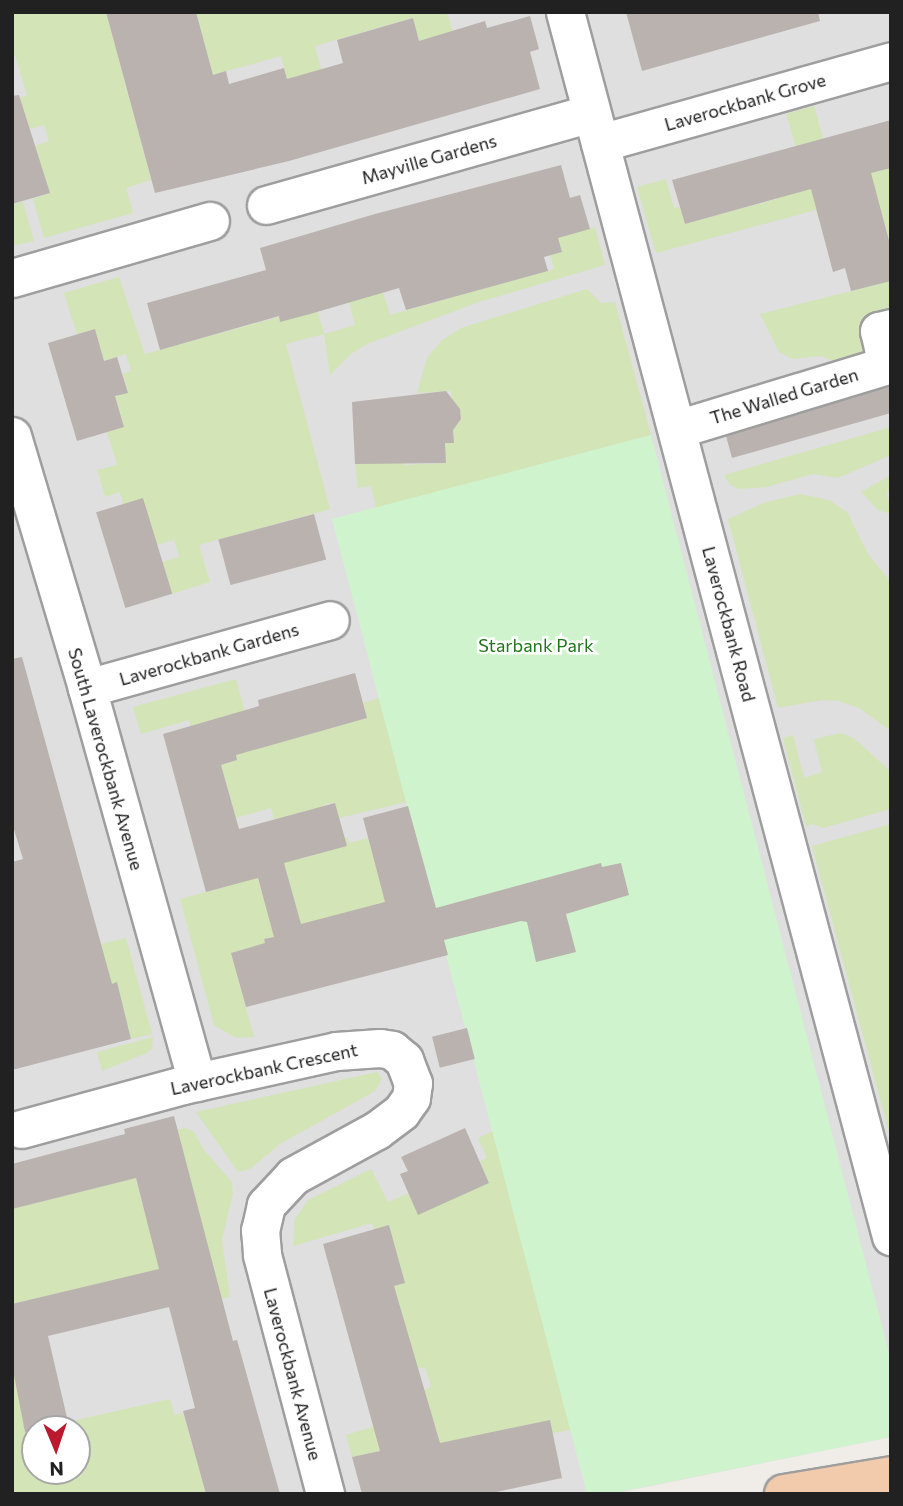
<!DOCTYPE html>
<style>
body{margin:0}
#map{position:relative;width:903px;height:1506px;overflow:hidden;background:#f0ede9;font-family:Commissioner,sans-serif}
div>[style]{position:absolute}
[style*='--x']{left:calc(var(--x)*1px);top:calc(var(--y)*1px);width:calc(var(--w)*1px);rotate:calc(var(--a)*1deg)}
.residential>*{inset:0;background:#dfdfdf}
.grass>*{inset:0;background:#d3e4b6}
.park>*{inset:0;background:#cff4cd}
.building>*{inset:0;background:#bab2af;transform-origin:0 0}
.roads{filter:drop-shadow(2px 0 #9e9e9e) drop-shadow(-2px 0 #9e9e9e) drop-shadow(0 2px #9e9e9e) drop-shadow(0 -2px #9e9e9e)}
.street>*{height:37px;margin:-18.5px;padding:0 18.5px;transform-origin:18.5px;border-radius:18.5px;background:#fff}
.primary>*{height:38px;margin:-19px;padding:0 19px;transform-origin:19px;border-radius:19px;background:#f2cbad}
span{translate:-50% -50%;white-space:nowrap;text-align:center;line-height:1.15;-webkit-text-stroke:5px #fff;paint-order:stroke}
.street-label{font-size:18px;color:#212121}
.park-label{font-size:18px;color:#1e751a}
.frame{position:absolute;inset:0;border:14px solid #212121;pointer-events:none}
.north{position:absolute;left:21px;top:1415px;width:70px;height:70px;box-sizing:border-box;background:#fff;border:2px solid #a6a6a6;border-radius:50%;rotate:178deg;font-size:19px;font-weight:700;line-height:28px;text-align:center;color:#212121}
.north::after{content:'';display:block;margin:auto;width:24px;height:32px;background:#ba192e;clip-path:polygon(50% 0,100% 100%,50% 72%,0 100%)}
</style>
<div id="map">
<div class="residential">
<i style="clip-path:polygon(evenodd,12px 12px,891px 12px,891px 1437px,612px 1494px,12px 1494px,12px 12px,35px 1429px,77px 1429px,77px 1471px,35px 1471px,35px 1429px)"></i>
</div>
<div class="grass">
<i style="clip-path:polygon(12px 12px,106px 12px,151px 180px,126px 188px,133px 213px,44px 238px,33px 199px,50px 193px,35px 146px,49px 141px,44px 125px,30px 129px,20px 98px,27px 95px,12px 46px)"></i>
<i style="clip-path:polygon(196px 12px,447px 12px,456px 44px,429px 38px,419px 41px,412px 18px,315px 46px,324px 80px,287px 79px,281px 56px,213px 75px)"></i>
<i style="clip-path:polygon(814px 106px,831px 165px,842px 181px,891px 168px,891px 248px,878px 199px,840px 218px,820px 223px,816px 210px,656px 253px,637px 187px,666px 179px,674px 208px,680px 207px,685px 224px,777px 199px,803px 171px,786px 114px)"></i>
<i style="clip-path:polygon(23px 202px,34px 241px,12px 246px,12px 205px)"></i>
<i style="clip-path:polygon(595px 227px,605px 265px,479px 302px,367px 344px,351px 354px,330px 375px,324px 334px,286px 344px,330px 509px,199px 545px,210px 582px,172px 594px,162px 562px,179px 557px,174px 540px,157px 545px,123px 504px,120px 492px,105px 497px,97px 470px,117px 465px,107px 432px,124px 426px,115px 396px,128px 392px,123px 374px,131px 371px,126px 354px,104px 361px,95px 329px,77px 334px,64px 293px,119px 277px,145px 354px,279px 317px,281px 321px,315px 302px,324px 334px,355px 325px,349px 302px,380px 283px,390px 315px,554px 269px,550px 255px,558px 238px)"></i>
<i style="clip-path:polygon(891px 281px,891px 364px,838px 363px,821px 356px,792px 359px,779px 352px,760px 314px)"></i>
<i style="clip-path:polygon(587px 289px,601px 303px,615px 302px,651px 435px,376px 508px,371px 486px,358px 488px,355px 464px,390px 462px,403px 457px,404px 465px,446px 463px,445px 443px,454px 442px,453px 425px,461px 419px,460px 409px,452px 403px,451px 391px,417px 393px,427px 358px,442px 340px,461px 328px)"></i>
<i style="clip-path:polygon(891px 427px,891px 455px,838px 478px,813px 474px,767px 487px,739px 489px,730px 485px,724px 475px)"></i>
<i style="clip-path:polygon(891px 475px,891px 490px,887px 492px,891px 514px,878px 510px,861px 492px)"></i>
<i style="clip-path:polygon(801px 494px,829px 500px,848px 513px,868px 554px,891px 582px,891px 731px,859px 708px,839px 701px,822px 700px,778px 708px,728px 519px,766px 502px)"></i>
<i style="clip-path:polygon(236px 679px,251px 735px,271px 745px,367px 718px,363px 703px,380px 698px,407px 802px,339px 818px,334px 802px,323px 805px,327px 821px,285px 817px,274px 819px,271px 808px,236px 818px,221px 765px,237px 760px,233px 745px,191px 726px,189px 720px,141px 734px,133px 707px)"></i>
<i style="clip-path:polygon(841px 733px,855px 739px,891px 772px,891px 809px,823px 828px,813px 824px,806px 826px,783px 738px,793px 735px,804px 778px,822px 772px,814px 739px)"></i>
<i style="clip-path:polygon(413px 824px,425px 868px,398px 921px,264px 939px,268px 956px,244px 949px,231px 953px,254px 1037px,236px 1038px,214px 1025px,180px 899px,236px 884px,253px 863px,261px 891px,290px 884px,282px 855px,301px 859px,328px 851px,326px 843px,347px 837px,349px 843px,368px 838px,374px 859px,387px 856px,382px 832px)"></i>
<i style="clip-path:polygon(891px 824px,891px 1136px,890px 1136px,812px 846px)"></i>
<i style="clip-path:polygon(126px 938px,152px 1034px,131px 1039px,117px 983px,105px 986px,73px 951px)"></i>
<i style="clip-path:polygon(153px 1037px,152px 1048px,147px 1053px,102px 1071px,97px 1052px)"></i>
<i style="clip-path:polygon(377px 1072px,382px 1079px,375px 1091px,280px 1144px,250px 1169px,238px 1172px,196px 1112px)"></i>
<i style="clip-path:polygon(186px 1128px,194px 1132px,204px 1150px,232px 1182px,233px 1193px,222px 1240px,230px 1297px,221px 1299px,177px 1130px)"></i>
<i style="clip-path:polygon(493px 1131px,571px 1430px,552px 1433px,549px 1420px,536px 1423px,538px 1436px,394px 1448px,352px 1457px,346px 1435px,405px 1417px,424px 1390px,431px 1387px,425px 1367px,405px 1372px,394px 1286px,405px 1282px,399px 1262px,388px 1265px,372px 1223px,293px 1246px,295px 1219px,308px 1200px,371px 1169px,388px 1202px,416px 1190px,426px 1211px,489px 1183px,480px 1161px,487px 1158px,478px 1138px)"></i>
<i style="clip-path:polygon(131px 1162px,160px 1270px,12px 1304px,12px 1209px,107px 1185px)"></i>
<i style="clip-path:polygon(12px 1366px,35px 1430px,35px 1471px,77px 1471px,77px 1429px,37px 1429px,170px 1399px,174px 1415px,183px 1413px,206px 1494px,12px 1494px)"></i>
</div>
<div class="park">
<i style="clip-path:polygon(651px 435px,891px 1361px,891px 1437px,609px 1494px,587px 1494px,332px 519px)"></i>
</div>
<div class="building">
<i style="clip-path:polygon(106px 12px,196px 12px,213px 75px,226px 71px,229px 84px,284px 68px,287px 79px,343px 63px,337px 40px,413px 18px,419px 41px,485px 21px,487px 28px,530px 16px,539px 49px,530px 52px,540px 89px,289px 161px,155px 193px)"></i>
<i style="clip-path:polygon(626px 12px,818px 12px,820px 21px,642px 71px)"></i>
<i style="clip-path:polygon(19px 95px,50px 193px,12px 204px,12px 96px)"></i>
<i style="clip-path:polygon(891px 120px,891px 168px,871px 173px,891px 248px,891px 281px,851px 291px,845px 268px,833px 272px,811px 189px,685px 224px,672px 180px)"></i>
<i style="clip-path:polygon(561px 165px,570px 198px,580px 195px,590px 229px,558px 238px,562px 252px,544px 257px,548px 271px,406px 310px,399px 288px,310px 314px,280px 322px,279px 316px,160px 350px,147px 303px,266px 270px,260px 248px,375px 214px)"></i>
<i style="clip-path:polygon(95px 329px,104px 361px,117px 357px,128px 393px,115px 396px,124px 427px,77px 441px,48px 343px)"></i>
<i style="clip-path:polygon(891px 386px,891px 413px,732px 458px,726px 436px)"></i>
<i style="clip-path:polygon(446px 391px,460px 409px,461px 419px,453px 430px,454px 443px,445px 443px,446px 463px,355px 464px,352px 402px)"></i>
<i style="left:143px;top:498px;width:100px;height:49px;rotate:73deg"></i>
<i style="left:314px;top:514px;width:47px;height:99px;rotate:75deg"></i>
<i style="clip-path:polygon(22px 657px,112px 984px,117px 982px,131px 1039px,12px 1070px,12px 862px,23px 859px,12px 823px,12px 659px)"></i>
<i style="clip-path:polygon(355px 673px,367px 718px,236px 755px,237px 760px,221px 765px,239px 829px,335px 803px,347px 846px,284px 863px,301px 924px,385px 902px,363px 818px,408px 806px,436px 908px,601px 863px,602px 867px,621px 863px,629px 895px,566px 914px,576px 952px,536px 962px,527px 922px,521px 921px,444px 940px,448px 955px,246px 1007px,231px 953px,265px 943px,264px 939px,274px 937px,258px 878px,206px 892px,163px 734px,259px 706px,258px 700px)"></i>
<i style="left:467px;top:1028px;width:32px;height:36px;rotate:76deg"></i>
<i style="clip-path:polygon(174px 1116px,233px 1341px,237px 1340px,280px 1494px,206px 1494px,183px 1411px,195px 1408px,169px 1307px,48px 1336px,68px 1422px,25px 1432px,12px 1365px,12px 1304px,159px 1269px,136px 1178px,12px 1209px,12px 1164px,125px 1134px,124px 1129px)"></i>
<i style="clip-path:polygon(465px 1128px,489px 1183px,418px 1215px,400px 1174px,408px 1171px,401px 1157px)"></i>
<i style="clip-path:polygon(389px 1225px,405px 1283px,394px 1286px,440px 1443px,550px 1420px,562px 1478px,487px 1494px,362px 1494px,352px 1457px,380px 1451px,323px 1244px)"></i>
</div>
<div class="roads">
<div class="street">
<i style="--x:565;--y:12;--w:1267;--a:75.09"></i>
<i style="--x:600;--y:143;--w:302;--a:-15.7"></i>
<i style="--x:266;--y:205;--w:338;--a:-15.8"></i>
<i style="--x:12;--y:278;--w:206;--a:-16.1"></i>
<i style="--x:677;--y:429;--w:220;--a:-16.9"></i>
<i style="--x:887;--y:365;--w:35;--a:-103"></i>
<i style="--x:879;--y:331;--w:12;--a:-14"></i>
<i style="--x:12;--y:436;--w:263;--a:73.4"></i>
<i style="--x:87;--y:688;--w:409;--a:74.4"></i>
<i style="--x:87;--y:688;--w:252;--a:-15.6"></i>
<i style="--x:21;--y:1129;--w:168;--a:-15.2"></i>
<i style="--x:183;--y:1085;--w:157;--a:-12.5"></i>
<i style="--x:336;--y:1051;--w:44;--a:-3.9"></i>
<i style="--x:380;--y:1048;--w:12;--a:9"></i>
<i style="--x:392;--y:1050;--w:16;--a:40"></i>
<i style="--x:404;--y:1060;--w:25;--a:69"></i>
<i style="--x:413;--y:1083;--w:15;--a:98"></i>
<i style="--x:411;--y:1098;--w:17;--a:126"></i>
<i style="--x:401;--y:1112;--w:30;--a:143"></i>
<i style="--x:377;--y:1130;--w:96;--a:151.3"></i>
<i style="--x:293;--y:1176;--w:40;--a:133"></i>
<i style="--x:266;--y:1205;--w:26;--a:103"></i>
<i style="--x:260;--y:1230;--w:25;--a:85"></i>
<i style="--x:262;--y:1255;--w:247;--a:75.2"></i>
</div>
<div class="primary">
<i style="--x:784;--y:1494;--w:109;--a:-9.5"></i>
</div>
</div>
<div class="street-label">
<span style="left:745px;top:102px;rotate:-16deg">Laverockbank Grove</span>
<span style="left:429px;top:159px;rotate:-16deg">Mayville Gardens</span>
<span style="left:784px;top:396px;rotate:-17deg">The Walled Garden</span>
<span style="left:729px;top:624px;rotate:75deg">Laverockbank Road</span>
<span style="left:209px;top:654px;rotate:-16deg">Laverockbank Gardens</span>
<span style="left:106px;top:759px;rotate:74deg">South Laverockbank Avenue</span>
<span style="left:264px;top:1069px;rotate:-12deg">Laverockbank Crescent</span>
<span style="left:293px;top:1374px;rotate:75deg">Laverockbank Avenue</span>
</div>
<div class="park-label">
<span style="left:536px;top:645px">Starbank Park</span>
</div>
<div class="frame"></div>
<div class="north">N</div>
</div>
